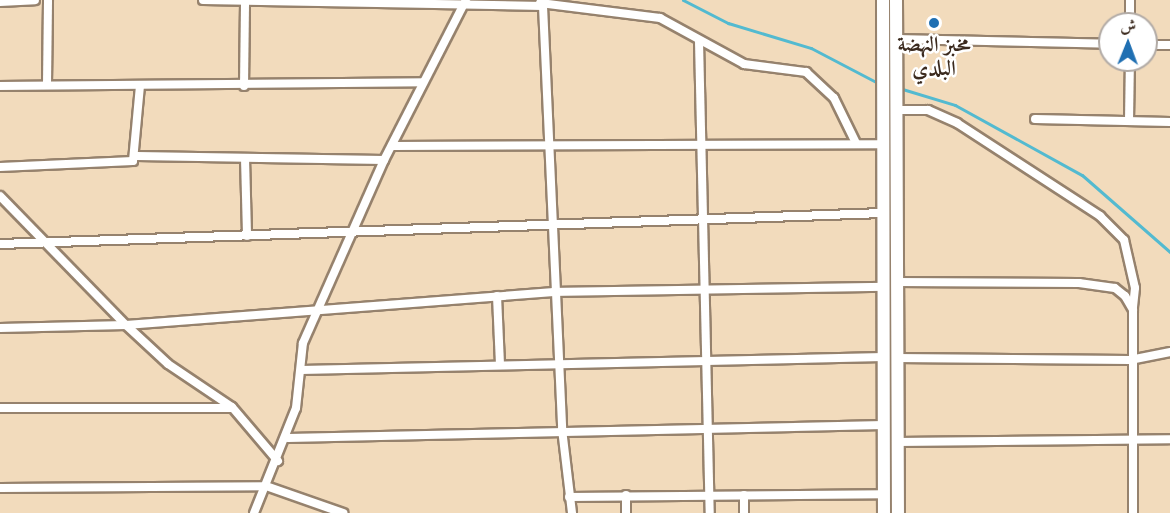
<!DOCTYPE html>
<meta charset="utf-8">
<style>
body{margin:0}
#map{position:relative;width:1170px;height:513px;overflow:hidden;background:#f2dbbc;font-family:Cardo,Amiri,serif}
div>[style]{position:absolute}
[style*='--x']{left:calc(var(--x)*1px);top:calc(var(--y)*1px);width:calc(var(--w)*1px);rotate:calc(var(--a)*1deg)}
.stream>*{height:3px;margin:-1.5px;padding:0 1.5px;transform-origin:1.5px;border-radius:1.5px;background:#53bad0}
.roads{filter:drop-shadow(2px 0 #96826d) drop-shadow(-2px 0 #96826d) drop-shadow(0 2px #96826d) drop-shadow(0 -2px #96826d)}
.minor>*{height:8px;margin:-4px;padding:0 4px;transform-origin:4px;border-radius:4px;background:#fff}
.secondary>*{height:12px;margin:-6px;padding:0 6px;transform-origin:6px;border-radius:6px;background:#fff}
.dots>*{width:16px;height:16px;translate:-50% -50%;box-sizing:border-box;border:3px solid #fff;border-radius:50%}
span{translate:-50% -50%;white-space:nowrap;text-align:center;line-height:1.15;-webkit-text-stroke:5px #fff;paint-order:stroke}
.poi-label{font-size:21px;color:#3b2a1e;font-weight:700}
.north{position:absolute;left:1098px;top:12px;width:60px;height:60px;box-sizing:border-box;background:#fff;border:2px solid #b1aaa5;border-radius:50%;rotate:1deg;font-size:16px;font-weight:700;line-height:24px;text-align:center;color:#3b2a1e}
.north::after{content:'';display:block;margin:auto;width:21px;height:27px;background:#1f6fb2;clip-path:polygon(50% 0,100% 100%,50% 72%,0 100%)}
</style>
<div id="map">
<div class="stream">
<i style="--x:683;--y:0;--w:51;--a:27.1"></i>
<i style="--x:728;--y:23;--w:87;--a:16.8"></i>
<i style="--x:811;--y:48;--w:76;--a:27.6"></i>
<i style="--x:899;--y:88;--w:59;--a:16.9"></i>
<i style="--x:955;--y:105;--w:145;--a:28.9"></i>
<i style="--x:1082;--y:175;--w:117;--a:41.2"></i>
</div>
<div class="roads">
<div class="minor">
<i style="--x:203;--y:0;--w:340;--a:1"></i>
<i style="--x:543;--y:6;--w:423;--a:87.4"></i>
<i style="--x:562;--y:429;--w:85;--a:83.2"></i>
<i style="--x:1130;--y:0;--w:24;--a:90"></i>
<i style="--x:0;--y:2;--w:35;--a:-3"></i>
<i style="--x:540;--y:3;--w:121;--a:7.1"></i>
<i style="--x:660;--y:18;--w:96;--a:28.7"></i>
<i style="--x:744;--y:64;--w:63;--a:7.4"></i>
<i style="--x:806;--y:72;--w:38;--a:43"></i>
<i style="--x:834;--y:98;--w:50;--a:63.9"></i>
<i style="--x:896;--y:39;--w:214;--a:1.3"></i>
<i style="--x:699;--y:41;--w:472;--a:88.7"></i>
<i style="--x:1146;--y:45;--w:24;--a:0"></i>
<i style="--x:47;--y:84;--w:84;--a:-89.3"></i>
<i style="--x:0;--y:86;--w:423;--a:-0.5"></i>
<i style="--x:244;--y:86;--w:86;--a:-89.3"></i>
<i style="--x:896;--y:110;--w:32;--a:0"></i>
<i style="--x:928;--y:110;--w:32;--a:24"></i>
<i style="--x:957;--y:123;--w:171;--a:33"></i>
<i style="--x:1100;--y:216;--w:34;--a:45"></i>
<i style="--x:1124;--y:240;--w:49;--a:77.1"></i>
<i style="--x:1135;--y:288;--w:20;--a:96"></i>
<i style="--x:1035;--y:119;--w:135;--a:1.3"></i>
<i style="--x:1129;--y:121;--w:61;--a:-89.1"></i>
<i style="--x:392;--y:146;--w:490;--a:-0.2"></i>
<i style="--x:137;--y:156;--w:247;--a:0.9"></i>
<i style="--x:245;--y:158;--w:78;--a:88.5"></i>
<i style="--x:0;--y:167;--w:133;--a:-2.6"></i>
<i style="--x:133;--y:161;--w:76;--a:-84.7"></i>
<i style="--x:0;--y:196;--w:180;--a:45.7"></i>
<i style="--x:126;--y:325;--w:57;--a:42.9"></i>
<i style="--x:168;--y:364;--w:77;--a:33.9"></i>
<i style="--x:232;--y:407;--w:71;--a:49.6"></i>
<i style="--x:0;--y:244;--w:884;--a:-2.01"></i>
<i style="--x:896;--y:282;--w:183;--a:0.3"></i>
<i style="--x:1079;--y:283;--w:36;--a:8"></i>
<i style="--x:1115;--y:288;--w:13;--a:39"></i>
<i style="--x:1125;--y:296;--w:16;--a:60"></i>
<i style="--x:1133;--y:310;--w:203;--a:90"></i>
<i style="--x:497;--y:296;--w:69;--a:87.5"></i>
<i style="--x:0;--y:328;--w:126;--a:-1.4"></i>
<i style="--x:126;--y:325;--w:429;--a:-4.4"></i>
<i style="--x:554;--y:292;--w:329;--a:-0.9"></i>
<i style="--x:896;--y:358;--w:234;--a:0.5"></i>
<i style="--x:1130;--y:360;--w:41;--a:-11.3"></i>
<i style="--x:301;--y:370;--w:583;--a:-1.28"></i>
<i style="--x:0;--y:408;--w:231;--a:0"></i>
<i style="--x:288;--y:438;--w:596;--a:-1.25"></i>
<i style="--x:897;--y:442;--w:273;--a:-0.6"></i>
<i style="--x:0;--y:488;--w:266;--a:-0.4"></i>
<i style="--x:266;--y:486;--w:82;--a:19.3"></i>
<i style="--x:744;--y:495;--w:18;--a:90"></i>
<i style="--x:569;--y:497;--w:315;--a:-0.5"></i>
<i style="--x:254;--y:513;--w:113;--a:-68.2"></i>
<i style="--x:296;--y:408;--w:65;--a:-83.9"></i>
<i style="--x:303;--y:343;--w:200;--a:-66.1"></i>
<i style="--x:384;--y:160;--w:180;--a:-62.9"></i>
<i style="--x:626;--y:513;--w:18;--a:-90"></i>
</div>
<div class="secondary">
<i style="--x:883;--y:0;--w:513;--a:89.89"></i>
<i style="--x:896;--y:0;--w:513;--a:89.78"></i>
</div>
</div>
<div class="dots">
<i style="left:934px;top:23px;background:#1f6fb2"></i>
</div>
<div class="poi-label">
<span style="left:934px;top:57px">مخبز النهضة<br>البلدي</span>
</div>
<div class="north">ش</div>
</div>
